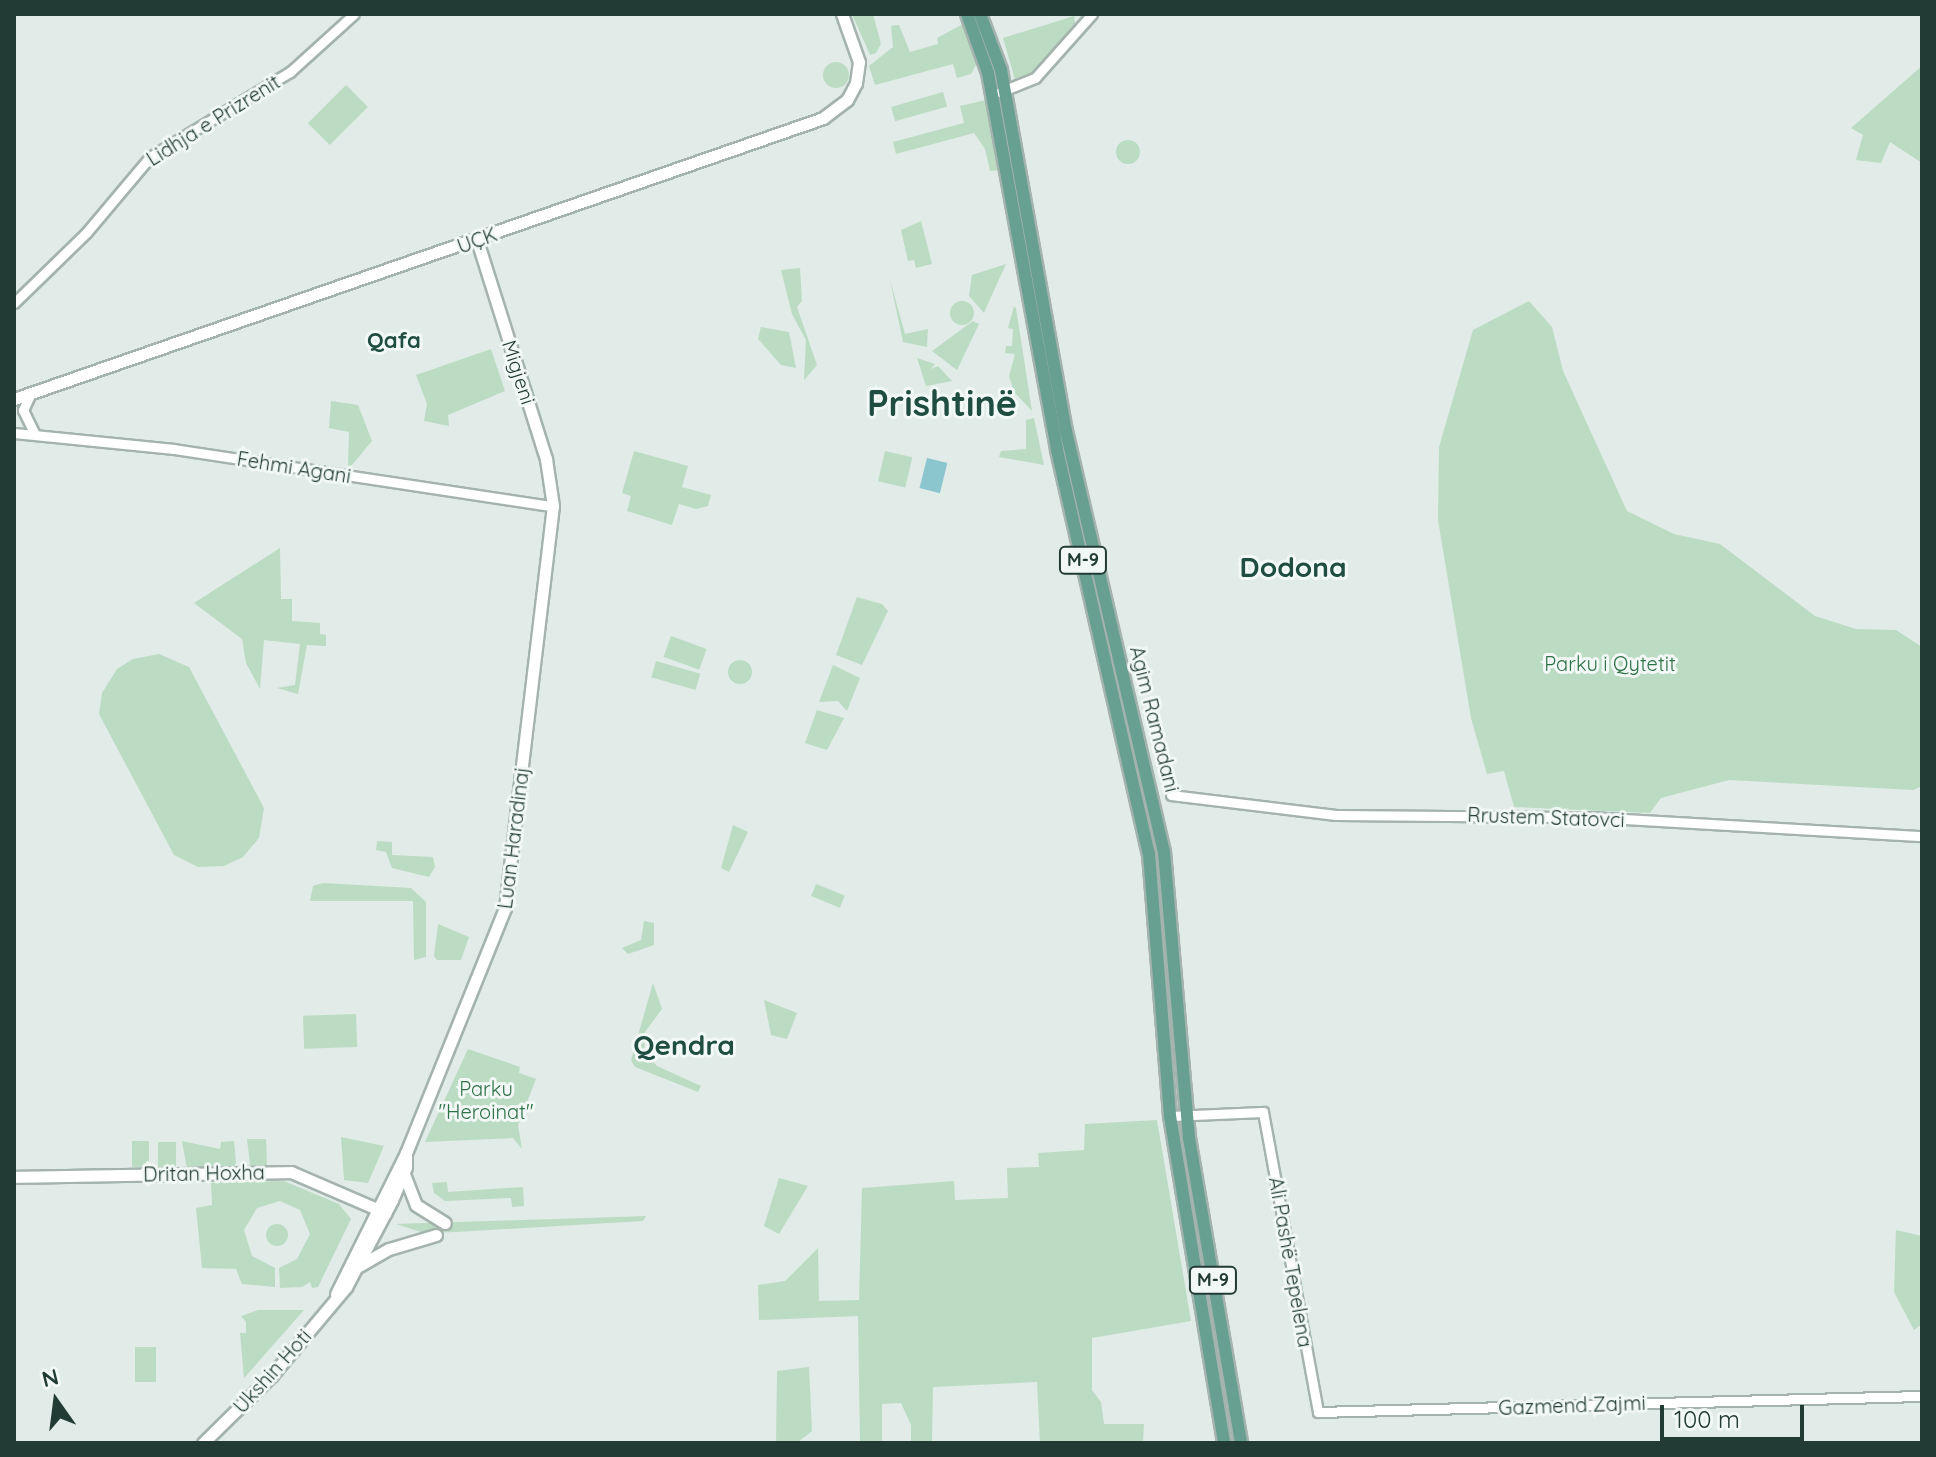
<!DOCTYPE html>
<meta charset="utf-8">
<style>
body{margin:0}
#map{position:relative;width:1936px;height:1457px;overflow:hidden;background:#e1ebe7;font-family:Quicksand,sans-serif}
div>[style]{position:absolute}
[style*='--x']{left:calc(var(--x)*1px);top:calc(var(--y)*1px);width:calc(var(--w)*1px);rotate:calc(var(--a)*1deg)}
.green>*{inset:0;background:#bbdcc3;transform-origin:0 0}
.round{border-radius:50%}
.water>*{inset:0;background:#8bc6cf;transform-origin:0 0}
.roads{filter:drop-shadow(2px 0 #a4b3ae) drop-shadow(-2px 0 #a4b3ae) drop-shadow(0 2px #a4b3ae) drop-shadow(0 -2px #a4b3ae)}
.tertiary>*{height:9px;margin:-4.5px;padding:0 4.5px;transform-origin:4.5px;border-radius:4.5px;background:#fff}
.secondary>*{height:11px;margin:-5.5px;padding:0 5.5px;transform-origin:5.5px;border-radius:5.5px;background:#fff}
.primary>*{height:12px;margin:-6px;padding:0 6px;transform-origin:6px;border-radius:6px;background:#679f90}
span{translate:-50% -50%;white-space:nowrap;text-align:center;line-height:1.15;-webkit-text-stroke:6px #f2f8f5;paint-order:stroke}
.shield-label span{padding:2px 6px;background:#f2f8f5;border:2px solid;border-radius:6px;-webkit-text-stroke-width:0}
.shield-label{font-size:18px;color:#223b34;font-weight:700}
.street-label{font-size:20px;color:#223b34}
.park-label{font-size:20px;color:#2e7146}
.neighbourhood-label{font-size:22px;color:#1f4d41;font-weight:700}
.district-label{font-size:28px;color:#1f4d41;font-weight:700}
.town-label{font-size:36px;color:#1f4d41;font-weight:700}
.frame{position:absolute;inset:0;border:16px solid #223b34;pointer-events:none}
.north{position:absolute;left:16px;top:1361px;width:80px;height:80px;-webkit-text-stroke:6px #f2f8f5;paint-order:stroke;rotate:346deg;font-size:22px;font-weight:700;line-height:32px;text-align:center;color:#223b34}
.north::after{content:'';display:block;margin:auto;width:28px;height:36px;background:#223b34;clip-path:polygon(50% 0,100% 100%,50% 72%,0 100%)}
.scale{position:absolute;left:1660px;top:1405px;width:144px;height:36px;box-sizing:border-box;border:4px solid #223b34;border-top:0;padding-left:10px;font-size:24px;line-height:28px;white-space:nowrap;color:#223b34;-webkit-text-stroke:6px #f2f8f5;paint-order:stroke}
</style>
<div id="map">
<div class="green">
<i style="clip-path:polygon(852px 14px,873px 14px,881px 44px,876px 53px,870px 55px)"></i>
<i style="clip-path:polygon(1074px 16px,1075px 25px,1033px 74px,1016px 83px,1003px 38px)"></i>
<i style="clip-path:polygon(965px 23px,977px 63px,971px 74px,957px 78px,953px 64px,875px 85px,869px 66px,893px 47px,891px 26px,899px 25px,910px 52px,938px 44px,937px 38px)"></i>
<i class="round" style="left:823px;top:62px;width:26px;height:26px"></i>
<i style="clip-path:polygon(1922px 66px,1922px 163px,1890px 142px,1881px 163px,1856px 160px,1863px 135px,1851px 128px)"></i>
<i style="left:346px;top:85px;width:31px;height:54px;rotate:45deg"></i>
<i style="left:943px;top:92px;width:15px;height:54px;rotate:74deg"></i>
<i style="clip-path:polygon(986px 100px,998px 170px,990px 171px,985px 149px,974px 133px,896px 154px,893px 142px,964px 123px,960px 106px)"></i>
<i class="round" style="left:1116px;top:140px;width:24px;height:24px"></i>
<i style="clip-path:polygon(921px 221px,932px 264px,916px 268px,914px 260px,908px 261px,901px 230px)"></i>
<i style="clip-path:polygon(1006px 264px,986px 308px,984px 313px,969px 296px,972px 275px)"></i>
<i style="clip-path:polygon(800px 268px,802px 301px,797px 307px,817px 365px,804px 380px,806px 340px,792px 314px,781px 270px)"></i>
<i style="clip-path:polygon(890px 280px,905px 334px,928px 329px,927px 347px,903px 342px)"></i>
<i style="clip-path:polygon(1529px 301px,1552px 327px,1563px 371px,1627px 511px,1674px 534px,1720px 544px,1815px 616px,1856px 629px,1896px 630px,1922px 647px,1922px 786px,1913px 790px,1729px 780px,1661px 798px,1650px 813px,1514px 807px,1504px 771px,1487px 774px,1471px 718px,1438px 520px,1439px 447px,1473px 330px)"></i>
<i class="round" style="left:950px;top:301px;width:24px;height:24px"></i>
<i style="clip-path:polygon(1014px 306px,1016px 308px,1032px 411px,1014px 392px,1009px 376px,1015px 354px,1005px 353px,1006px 346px,1012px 346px,1013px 329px,1008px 328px)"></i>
<i style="clip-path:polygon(973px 321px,979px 324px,957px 370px,932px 351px)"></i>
<i style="clip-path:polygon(761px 327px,789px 332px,796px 368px,781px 365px,758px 339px)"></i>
<i style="clip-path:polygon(491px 349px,505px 391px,448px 415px,449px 426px,424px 421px,427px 404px,416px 375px)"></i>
<i style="clip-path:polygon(917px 358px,935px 364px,931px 369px,938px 366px,952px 381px,926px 386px)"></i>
<i style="clip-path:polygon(331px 401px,358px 405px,372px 441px,352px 465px,348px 466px,349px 432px,329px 428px)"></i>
<i style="clip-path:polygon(1034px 418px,1044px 465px,999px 457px,1001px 451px,1026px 449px,1026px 420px)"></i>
<i style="clip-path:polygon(634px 451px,688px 466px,682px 487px,711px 495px,708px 506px,696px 509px,679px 504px,672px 525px,627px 511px,631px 496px,622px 493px)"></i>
<i style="left:885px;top:451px;width:28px;height:31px;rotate:13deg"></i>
<i style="clip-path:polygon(280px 548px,281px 599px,292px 599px,292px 621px,320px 623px,320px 634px,326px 635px,326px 646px,307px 645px,298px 694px,277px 688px,295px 685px,300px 644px,264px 640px,260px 689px,246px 663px,242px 639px,194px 603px)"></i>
<i style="clip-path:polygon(857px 597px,882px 604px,888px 611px,862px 665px,836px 655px)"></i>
<i style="left:671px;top:636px;width:38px;height:22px;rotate:20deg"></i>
<i style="clip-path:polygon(159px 654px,189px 667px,264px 808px,259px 838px,243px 857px,224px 866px,198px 867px,174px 855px,99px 714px,102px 693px,117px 669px,133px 659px)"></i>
<i class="round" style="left:728px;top:660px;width:24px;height:24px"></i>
<i style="left:656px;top:661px;width:46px;height:17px;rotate:16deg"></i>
<i style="clip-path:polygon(833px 665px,860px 678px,847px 711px,838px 701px,819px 702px)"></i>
<i style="clip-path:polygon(817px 710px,844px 718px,827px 750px,805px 743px)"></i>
<i style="clip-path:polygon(733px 825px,748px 832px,729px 872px,721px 868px)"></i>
<i style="clip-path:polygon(377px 841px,392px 842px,392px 855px,433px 857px,435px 867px,429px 877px,392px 868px,386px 852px,376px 850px)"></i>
<i style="clip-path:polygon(323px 883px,411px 888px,426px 902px,426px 957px,414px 960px,413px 901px,310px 901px,313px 886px)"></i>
<i style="left:816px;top:884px;width:31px;height:13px;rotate:22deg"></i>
<i style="clip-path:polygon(644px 921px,654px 923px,654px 945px,628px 954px,622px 948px,641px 940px)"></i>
<i style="clip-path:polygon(438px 924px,469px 937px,461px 960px,437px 960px,434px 956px)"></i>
<i style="clip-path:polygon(653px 983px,662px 1009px,645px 1032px,644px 1052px,657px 1066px,701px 1086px,698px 1092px,635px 1067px,631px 1060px)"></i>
<i style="clip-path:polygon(764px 1000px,797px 1013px,787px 1039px,771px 1035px)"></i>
<i style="left:356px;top:1014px;width:33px;height:53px;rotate:88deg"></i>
<i style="clip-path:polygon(468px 1049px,520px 1067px,519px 1073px,536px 1079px,518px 1125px,522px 1149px,513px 1138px,425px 1142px)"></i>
<i style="clip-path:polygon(1157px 1120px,1191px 1321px,1092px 1338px,1092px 1390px,1101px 1402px,1104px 1424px,1144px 1424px,1143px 1443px,1040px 1443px,1037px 1382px,933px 1387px,932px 1443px,911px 1443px,911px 1425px,901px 1403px,882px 1404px,882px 1443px,860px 1443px,858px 1316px,759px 1320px,758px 1285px,785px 1281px,818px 1248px,819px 1301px,859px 1300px,862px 1188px,954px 1181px,955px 1200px,1008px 1198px,1007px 1168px,1039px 1167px,1038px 1153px,1084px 1150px,1085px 1124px)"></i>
<i style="clip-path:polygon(341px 1137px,384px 1146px,368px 1183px,344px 1180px)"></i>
<i style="clip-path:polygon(247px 1139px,266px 1139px,267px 1166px,250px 1165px)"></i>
<i style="left:149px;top:1141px;width:26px;height:17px;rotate:90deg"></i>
<i style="clip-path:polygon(182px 1141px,220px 1149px,221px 1142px,234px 1141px,236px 1162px,234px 1167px,187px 1169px)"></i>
<i style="left:158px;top:1142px;width:18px;height:27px"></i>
<i style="clip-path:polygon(779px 1178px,808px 1186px,779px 1234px,764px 1226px)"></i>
<i style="clip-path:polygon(284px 1181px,339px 1204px,351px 1219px,318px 1287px,312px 1288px,310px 1282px,302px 1287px,280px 1288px,279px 1268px,297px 1259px,310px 1234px,300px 1210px,280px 1201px,257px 1208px,244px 1230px,252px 1256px,275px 1268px,275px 1287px,242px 1284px,236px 1269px,202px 1268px,196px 1208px,212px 1205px,211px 1183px)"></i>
<i style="clip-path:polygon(447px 1182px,448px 1192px,523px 1187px,524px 1206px,512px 1207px,511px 1198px,445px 1201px,434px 1193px,432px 1183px)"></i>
<i style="clip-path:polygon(646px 1216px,643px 1221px,456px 1232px,424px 1233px,396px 1224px)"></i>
<i class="round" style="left:266px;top:1224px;width:22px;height:22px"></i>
<i style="clip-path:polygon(1896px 1230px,1922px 1236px,1922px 1324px,1914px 1330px,1894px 1292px)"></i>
<i style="clip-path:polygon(258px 1310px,304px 1310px,244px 1378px,240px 1333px,246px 1333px,246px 1322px,241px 1316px)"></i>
<i style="left:135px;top:1347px;width:21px;height:35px"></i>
<i style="clip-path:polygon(809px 1367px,812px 1431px,797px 1443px,776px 1443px,777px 1371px)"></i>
</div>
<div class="water">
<i style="left:927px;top:458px;width:21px;height:31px;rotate:14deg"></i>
</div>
<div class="roads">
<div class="tertiary">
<i style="--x:1000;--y:92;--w:38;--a:-22"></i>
<i style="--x:1035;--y:78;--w:86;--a:-48.3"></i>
<i style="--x:14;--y:303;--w:100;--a:-44.2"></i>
<i style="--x:86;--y:233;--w:99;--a:-49.9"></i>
<i style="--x:150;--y:157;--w:164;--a:-31.3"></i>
<i style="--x:290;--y:72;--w:86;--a:-42.2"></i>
<i style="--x:31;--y:393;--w:19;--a:115"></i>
<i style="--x:23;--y:410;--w:25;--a:64"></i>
<i style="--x:14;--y:433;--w:161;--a:5.7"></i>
<i style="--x:174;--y:449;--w:383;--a:8.6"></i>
<i style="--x:1171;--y:795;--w:166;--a:6.9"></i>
<i style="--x:1336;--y:815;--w:254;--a:0.5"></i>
<i style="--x:1590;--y:817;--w:333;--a:3.3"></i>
<i style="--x:1170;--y:1116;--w:93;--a:-2.5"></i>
<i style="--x:1263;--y:1112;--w:305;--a:79.6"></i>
<i style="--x:1318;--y:1412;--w:604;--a:-1.52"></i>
</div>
<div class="secondary">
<i style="--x:14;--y:399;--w:856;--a:-19.15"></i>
<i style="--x:823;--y:118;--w:30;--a:-37"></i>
<i style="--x:847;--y:100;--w:19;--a:-62"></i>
<i style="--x:856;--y:83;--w:21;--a:-82"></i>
<i style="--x:859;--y:62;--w:51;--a:-109.5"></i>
<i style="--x:404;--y:1174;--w:33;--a:69"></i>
<i style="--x:416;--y:1205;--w:34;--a:32"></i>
<i style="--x:14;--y:1177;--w:277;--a:-1"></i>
<i style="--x:291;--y:1172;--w:103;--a:23.3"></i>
<i style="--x:359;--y:1266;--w:34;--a:-30"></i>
<i style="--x:389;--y:1249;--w:49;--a:-16.6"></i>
<i style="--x:336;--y:1294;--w:157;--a:-63.6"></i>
<i style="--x:406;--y:1153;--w:264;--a:-68"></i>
<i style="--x:505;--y:908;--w:405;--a:-83.2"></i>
<i style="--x:553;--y:506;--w:48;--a:-98.5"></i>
<i style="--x:546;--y:459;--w:230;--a:-107.5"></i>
<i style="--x:203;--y:1443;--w:97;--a:-44.6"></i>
<i style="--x:272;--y:1375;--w:115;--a:-49.9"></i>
<i style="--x:346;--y:1287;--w:98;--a:-62.1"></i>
<i style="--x:392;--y:1200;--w:36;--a:-67"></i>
<i style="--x:406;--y:1167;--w:14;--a:-90"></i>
</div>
<div class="primary">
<i style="--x:967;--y:14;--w:63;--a:70.4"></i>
<i style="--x:988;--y:73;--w:383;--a:79.6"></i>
<i style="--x:1057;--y:450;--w:414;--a:77.2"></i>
<i style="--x:1149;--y:854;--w:263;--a:85.4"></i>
<i style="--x:1170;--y:1116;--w:331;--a:80.6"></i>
<i style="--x:980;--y:14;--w:60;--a:69.4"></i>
<i style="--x:1001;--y:70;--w:367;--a:79.8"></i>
<i style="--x:1066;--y:431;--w:432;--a:76.9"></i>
<i style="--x:1164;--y:852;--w:287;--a:85"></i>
<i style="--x:1189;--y:1138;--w:309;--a:80.3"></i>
</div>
</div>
<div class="shield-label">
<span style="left:1083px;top:560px">M-9</span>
<span style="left:1213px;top:1280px">M-9</span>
</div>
<div class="street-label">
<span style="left:213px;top:120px;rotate:-32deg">Lidhja e Prizrenit</span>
<span style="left:477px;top:240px;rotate:-20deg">UÇK</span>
<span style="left:519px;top:372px;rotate:72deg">Migjeni</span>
<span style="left:294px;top:467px;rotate:9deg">Fehmi Agani</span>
<span style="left:1155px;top:719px;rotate:76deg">Agim Ramadani</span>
<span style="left:1546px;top:817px;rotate:2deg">Rrustem Statovci</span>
<span style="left:513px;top:838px;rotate:-83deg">Luan Haradinaj</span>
<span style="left:204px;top:1173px;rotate:-1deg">Dritan Hoxha</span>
<span style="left:1291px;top:1262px;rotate:80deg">Ali Pashë Tepelena</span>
<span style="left:272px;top:1371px;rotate:-48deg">Ukshin Hoti</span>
<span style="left:1572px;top:1405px;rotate:-2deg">Gazmend Zajmi</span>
</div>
<div class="park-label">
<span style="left:1610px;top:663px">Parku i Qytetit</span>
<span style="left:486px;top:1100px">Parku<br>"Heroinat"</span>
</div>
<div class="neighbourhood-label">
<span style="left:394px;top:341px">Qafa</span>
</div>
<div class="district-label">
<span style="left:1293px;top:567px">Dodona</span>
<span style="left:684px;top:1045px">Qendra</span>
</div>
<div class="town-label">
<span style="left:942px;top:403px">Prishtinë</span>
</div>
<div class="frame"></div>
<div class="north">N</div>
<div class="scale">100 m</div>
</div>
